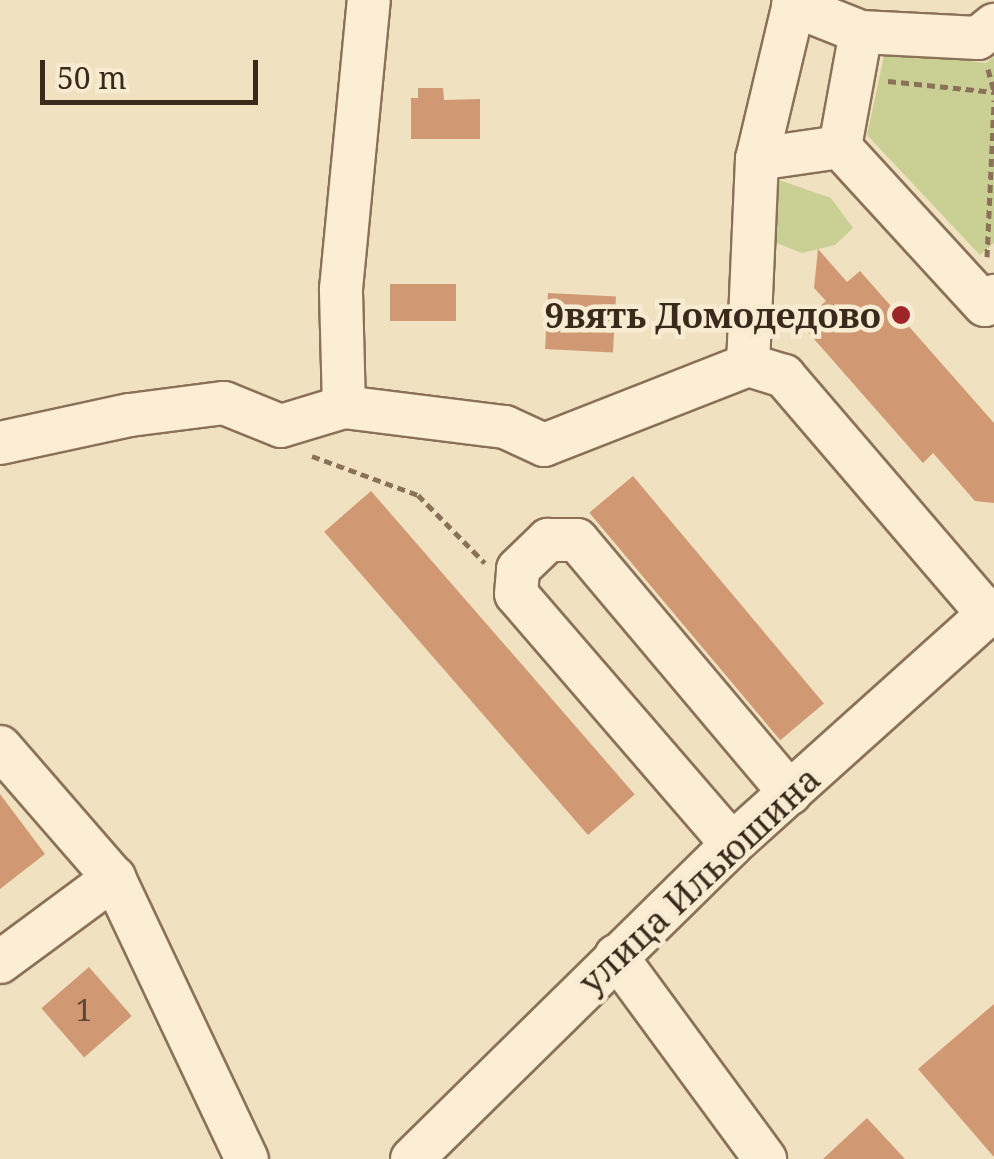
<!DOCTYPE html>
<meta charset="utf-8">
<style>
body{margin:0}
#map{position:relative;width:994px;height:1159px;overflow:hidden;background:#f0e1c1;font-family:"Noto Serif",serif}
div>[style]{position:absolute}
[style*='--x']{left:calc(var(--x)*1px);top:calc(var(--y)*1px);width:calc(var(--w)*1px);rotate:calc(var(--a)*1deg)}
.green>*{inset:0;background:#cacf94}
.building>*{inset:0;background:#d19874;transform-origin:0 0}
.path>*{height:5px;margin-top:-2.5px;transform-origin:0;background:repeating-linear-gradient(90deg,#8b7157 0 8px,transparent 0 13px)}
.roads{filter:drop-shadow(2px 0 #8b7157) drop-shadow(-2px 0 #8b7157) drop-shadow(0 2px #8b7157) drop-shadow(0 -2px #8b7157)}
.minor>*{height:42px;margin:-21px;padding:0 21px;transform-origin:21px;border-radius:21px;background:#fbeed4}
.dots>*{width:28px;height:28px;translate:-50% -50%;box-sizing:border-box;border:5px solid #f7ebd1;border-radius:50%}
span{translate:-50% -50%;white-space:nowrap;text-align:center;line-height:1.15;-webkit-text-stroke:9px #f7ebd1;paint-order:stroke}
.number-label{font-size:30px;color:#604632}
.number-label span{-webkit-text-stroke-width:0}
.poi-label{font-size:35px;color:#3a2a1c;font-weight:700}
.right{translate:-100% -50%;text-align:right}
.street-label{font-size:35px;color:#3a2a1c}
.scale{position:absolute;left:40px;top:60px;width:218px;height:45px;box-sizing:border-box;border:5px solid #3a2a1c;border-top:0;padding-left:12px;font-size:30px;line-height:35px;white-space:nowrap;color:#3a2a1c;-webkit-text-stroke:8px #f7ebd1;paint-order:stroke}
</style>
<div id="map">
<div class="green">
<i style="clip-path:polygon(885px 51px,986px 63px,994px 57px,994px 243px,980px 255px,867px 135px)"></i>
<i style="clip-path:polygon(776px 179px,831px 198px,853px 228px,835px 245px,802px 253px,764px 238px)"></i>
</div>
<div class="building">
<i style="clip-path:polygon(418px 88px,443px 88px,444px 100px,480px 99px,480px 139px,411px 139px,411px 98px,418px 98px)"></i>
<i style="clip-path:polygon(818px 249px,847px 282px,860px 271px,994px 423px,994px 503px,975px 501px,933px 453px,923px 463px,800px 323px,826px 301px,814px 288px)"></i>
<i style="left:456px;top:284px;width:37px;height:66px;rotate:90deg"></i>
<i style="left:548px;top:293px;width:68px;height:56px;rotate:3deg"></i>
<i style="left:633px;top:476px;width:297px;height:57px;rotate:50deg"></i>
<i style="left:371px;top:491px;width:402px;height:62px;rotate:49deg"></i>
<i style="clip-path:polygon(0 794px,45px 854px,0 889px)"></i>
<i style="left:89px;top:967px;width:65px;height:63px;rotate:49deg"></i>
<i style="clip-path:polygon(994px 1004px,994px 1157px,918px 1069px)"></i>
<i style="clip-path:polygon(867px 1118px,905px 1159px,823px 1159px)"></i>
</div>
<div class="path">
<i style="--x:988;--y:69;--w:23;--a:75"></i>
<i style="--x:888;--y:81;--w:107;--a:5.9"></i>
<i style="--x:987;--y:257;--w:157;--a:-87.4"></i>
<i style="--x:312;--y:456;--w:113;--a:20.2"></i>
<i style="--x:418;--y:495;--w:95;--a:45.4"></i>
</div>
<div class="roads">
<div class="minor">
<i style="--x:793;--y:5;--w:73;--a:21.7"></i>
<i style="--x:861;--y:32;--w:117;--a:2.9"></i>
<i style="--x:978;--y:38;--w:21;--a:-39"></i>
<i style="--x:840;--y:147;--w:117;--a:-79.7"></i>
<i style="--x:757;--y:159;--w:84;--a:-8.2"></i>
<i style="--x:840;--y:147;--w:214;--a:47.5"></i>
<i style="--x:985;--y:305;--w:13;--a:-45"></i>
<i style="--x:748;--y:365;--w:206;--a:-87.5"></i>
<i style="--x:757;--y:159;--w:163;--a:-76.6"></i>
<i style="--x:344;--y:407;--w:118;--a:-91.5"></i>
<i style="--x:341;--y:289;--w:290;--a:-84.5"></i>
<i style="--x:0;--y:443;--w:133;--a:-12.2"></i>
<i style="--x:130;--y:415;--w:95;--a:-7.3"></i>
<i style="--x:224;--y:403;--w:61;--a:22"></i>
<i style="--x:281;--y:426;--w:66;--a:-16.8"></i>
<i style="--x:344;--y:407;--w:162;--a:7.1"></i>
<i style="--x:505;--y:427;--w:43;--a:24.8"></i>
<i style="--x:544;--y:445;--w:219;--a:-21.4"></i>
<i style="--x:748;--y:365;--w:38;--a:17"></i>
<i style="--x:784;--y:376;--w:313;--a:49.4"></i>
<i style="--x:0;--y:747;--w:174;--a:49"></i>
<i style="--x:114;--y:878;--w:311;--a:64.7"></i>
<i style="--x:732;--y:844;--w:330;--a:-130.8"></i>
<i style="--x:516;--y:594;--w:25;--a:-85"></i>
<i style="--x:518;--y:569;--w:42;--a:-44"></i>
<i style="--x:548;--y:540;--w:29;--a:0"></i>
<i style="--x:577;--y:540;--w:331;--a:49.9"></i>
<i style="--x:616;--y:956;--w:252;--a:53.7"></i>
<i style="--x:0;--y:962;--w:142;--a:-36.4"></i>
<i style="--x:412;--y:1159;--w:449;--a:-44.5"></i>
<i style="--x:732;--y:844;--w:352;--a:-41.9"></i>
</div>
</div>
<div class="dots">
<i style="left:901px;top:315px;background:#9d2428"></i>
</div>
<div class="number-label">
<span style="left:84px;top:1010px">1</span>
</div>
<div class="poi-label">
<span class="right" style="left:881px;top:315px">9вять Домодедово</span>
</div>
<div class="street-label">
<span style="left:699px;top:880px;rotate:-43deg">улица Ильюшина</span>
</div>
<div class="scale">50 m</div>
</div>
